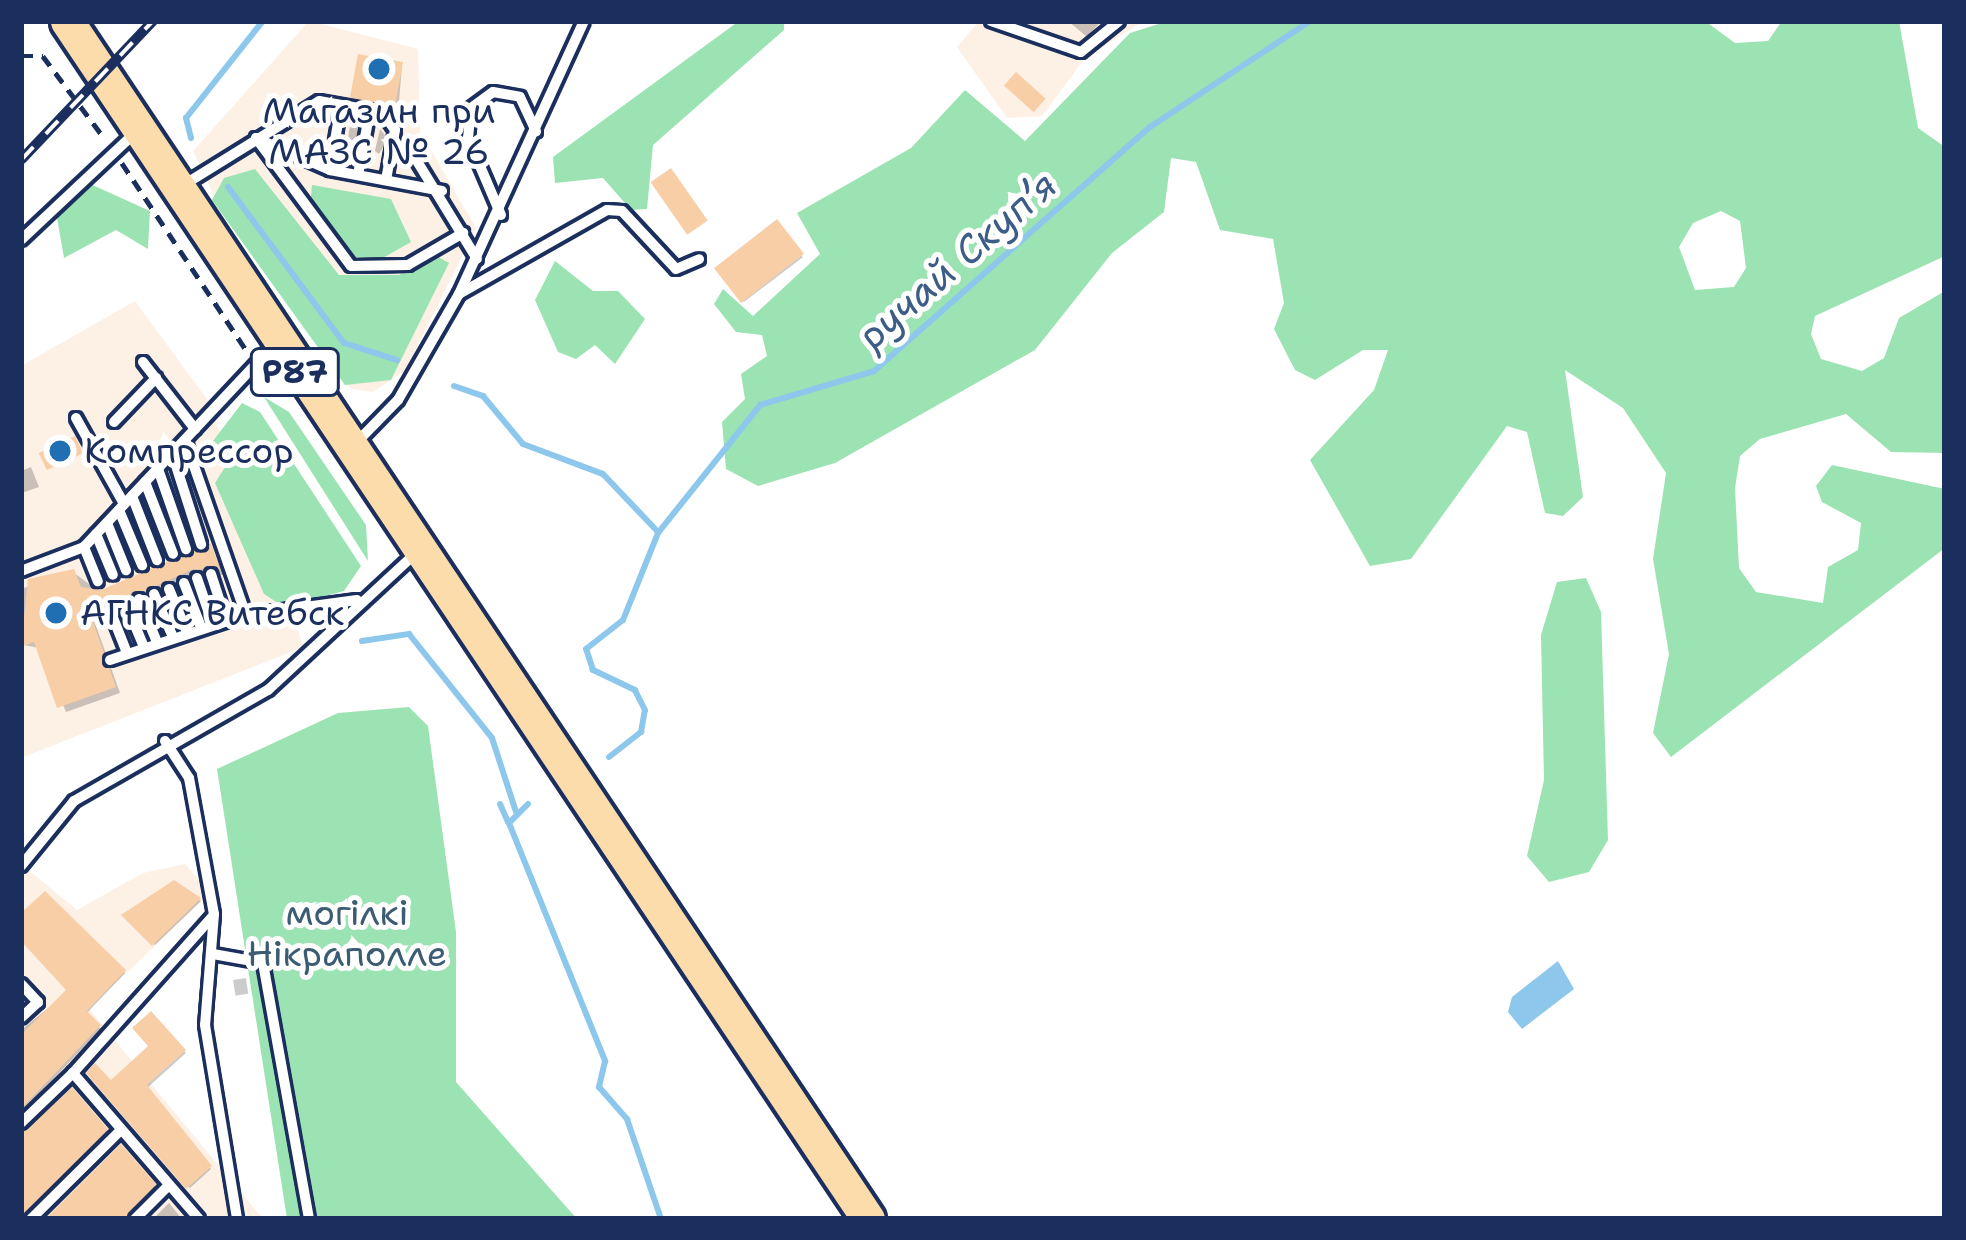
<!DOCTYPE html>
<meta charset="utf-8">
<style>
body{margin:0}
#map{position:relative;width:1966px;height:1240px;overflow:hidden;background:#fff;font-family:"Shantell Sans",sans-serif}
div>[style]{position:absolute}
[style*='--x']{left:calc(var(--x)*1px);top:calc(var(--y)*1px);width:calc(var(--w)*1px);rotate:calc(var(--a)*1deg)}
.built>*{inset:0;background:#fdf0e5}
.green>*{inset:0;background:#9be3b2}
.water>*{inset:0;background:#8dc7ec}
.shadow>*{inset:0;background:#0003;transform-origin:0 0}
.stream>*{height:6px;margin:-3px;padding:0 3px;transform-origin:3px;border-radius:3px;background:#8dc7ec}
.building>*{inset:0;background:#f8cea7;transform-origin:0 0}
.path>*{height:4.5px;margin-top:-2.25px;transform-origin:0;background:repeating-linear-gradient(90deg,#1b2f5e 0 12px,transparent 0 21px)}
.roads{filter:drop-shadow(3px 0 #1b2f5e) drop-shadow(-3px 0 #1b2f5e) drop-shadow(0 3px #1b2f5e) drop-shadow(0 -3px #1b2f5e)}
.service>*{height:10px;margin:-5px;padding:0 5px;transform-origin:5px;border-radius:5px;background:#fff}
.primary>*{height:33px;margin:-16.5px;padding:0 16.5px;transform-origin:16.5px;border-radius:16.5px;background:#fddcac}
.rail>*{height:10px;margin-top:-5px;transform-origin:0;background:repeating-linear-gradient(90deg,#fff 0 18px,#1b2f5e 0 36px);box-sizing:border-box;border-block:3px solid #1b2f5e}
.dots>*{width:33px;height:33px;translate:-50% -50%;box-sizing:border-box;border:6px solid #fff;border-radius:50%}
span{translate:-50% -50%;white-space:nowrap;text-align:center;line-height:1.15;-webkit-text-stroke:10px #fff;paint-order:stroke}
.shield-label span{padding:3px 9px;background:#fff;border:3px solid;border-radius:9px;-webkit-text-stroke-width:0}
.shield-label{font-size:33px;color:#1b2f5e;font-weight:700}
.poi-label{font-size:36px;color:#1b2f5e}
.left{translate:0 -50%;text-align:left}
.park-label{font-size:36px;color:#3b5c73}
.water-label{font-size:39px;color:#3d5d89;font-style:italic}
.frame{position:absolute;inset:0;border:24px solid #1b2f5e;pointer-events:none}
</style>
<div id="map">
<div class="built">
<i style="clip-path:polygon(309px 21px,418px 49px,420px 131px,476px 228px,405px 371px,373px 392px,351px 389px,217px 202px,193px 151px)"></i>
<i style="clip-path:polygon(979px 21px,1144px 21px,1085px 58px,1042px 116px,1007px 118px,957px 47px)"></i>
<i style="clip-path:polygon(135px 301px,207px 399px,304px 647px,21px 758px,21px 366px)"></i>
<i style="clip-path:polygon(21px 864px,77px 910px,143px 873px,185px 864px,210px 893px,89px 1009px,263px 1219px,21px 1219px)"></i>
</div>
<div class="green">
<i style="clip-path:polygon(739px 21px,784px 21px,784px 30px,653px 145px,647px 209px,631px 210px,603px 178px,555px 183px,553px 157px)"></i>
<i style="clip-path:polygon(evenodd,1168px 21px,1705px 21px,1735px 43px,1768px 41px,1782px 21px,1899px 21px,1918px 128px,1945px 147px,1945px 256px,1815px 316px,1811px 334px,1821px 359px,1862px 371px,1884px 358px,1899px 318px,1945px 291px,1945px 453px,1891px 452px,1846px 414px,1760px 439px,1740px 456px,1735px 488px,1739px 568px,1756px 592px,1823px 603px,1828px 567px,1858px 550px,1861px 523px,1822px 502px,1816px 486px,1832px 465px,1945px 489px,1945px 548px,1671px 757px,1653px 733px,1669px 654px,1653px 559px,1666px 473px,1623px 408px,1565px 370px,1583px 497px,1563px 516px,1545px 513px,1527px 432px,1507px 426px,1411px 559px,1370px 566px,1310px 460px,1374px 390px,1388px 350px,1363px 350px,1315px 380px,1295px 370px,1274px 329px,1284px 303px,1273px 239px,1220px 230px,1196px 162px,1171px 158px,1164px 212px,1112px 253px,1035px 350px,835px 463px,758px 486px,726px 469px,722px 422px,745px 399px,741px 374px,767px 356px,762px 335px,736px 332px,714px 304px,723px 289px,753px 316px,820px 254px,797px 213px,911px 148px,965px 90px,1025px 141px,1130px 33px,1168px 21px,1721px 211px,1740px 221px,1746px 268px,1734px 287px,1695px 290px,1679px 247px,1693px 223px,1721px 211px)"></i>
<i style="clip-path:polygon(255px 169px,339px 275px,399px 275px,435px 255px,449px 263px,391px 380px,345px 385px,212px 200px,224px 178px)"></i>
<i style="clip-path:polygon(88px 183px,150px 211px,148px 249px,116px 230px,64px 258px,56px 212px)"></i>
<i style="clip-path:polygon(312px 185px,391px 199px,411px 242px,381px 259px,352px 257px,310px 208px)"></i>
<i style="clip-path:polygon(555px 261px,593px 291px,618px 291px,645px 319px,615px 364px,595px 345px,576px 359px,558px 352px,535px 300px)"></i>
<i style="clip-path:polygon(264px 397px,289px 412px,366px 525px,368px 561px)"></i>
<i style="clip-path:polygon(242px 403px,260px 412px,361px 566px,344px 591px,284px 607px,264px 594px,215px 483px,227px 464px,213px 441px)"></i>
<i style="clip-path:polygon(1586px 578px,1601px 612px,1608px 840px,1589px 872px,1549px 882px,1527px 856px,1544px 780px,1541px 635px,1557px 582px)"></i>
<i style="clip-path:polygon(409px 707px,428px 726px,456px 932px,456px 1082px,577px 1219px,287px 1219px,217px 769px,338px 713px)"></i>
</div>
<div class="water">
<i style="clip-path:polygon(1558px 961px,1574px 989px,1522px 1029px,1508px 1012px,1512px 997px)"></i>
</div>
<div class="shadow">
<i style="clip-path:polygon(1068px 21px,1101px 21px,1087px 37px)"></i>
<i style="clip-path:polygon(402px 65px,398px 114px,353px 96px)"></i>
<i style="clip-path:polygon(351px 120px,362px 125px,357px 151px,347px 145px)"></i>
<i style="clip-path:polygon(380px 129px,388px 139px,379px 154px,375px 151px)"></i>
<i style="left:777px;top:223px;width:43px;height:74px;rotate:53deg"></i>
<i style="clip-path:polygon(31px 467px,39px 487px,22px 493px,21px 471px)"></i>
<i style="clip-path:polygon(210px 546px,224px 575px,200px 574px,95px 623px,120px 693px,66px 712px,39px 648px,24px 645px,21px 589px,73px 572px,101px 593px)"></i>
<i style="clip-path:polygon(175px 884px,201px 901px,155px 945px,126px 915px)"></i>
<i style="clip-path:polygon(45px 895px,125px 973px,86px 1014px,101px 1029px,21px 1113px,21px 1030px,71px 990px,21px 939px,21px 916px)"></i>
<i style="left:233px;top:980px;width:13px;height:16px;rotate:-9deg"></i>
<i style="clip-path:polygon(151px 1015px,186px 1053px,147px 1088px,211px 1169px,190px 1188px,90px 1073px,111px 1084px,153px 1046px)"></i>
<i style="clip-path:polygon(72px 1091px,108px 1132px,21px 1219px,21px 1133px)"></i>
<i style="clip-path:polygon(121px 1148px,156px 1188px,134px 1219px,49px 1219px)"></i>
<i style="clip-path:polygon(169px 1203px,182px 1219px,153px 1219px)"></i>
</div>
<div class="stream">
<i style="--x:191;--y:138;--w:21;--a:-104"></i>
<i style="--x:186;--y:118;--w:124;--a:-51.6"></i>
<i style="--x:228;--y:187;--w:194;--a:53.4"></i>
<i style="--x:344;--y:343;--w:56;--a:17.8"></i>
<i style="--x:454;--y:386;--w:31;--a:19"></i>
<i style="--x:483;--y:396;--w:62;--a:50.2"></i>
<i style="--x:523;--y:444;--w:85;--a:20.6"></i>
<i style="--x:603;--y:474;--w:80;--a:46.5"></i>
<i style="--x:362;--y:641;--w:48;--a:-8.5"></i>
<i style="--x:409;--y:634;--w:133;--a:51.4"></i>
<i style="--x:492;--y:738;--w:78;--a:72"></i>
<i style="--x:609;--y:757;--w:41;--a:-38"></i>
<i style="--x:641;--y:732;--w:22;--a:-80"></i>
<i style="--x:645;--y:710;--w:22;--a:-117"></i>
<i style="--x:635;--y:690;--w:47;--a:-154.5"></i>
<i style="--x:593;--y:670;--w:22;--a:-108"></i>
<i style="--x:586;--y:649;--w:47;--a:-38.1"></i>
<i style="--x:623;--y:620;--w:94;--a:-68.1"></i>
<i style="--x:658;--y:533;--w:164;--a:-51.4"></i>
<i style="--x:760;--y:405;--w:119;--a:-16.6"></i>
<i style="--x:874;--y:371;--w:368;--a:-41.5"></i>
<i style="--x:1150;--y:127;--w:192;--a:-33.5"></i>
<i style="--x:500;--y:804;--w:20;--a:66"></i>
<i style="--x:528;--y:804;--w:27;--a:135"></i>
<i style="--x:509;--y:823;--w:257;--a:68"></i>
<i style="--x:605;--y:1061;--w:27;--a:103"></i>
<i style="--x:599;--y:1087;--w:43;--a:48.8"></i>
<i style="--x:627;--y:1119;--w:106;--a:71.2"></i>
</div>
<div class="building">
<i style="clip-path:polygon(358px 54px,403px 62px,394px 112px,350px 97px)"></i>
<i style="left:1016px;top:72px;width:40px;height:18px;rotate:42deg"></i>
<i style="left:671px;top:168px;width:64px;height:25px;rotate:55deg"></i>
<i style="left:777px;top:219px;width:44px;height:80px;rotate:52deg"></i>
<i style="left:75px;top:436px;width:19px;height:40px;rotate:65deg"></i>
<i style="clip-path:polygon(211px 543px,220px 570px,193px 569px,91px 616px,116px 687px,57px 708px,34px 642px,21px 647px,28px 579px,74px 569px,81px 587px,101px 590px)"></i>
<i style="clip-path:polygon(174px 880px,201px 898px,152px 946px,121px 915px)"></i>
<i style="clip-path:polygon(45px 891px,126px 970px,87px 1011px,101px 1025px,21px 1109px,21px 1035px,66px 990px,21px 941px,21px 913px)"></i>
<i style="clip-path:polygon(151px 1011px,186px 1050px,147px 1085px,212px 1166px,186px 1189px,86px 1073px,95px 1063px,111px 1080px,148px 1046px,132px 1028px)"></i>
<i style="clip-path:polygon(72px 1087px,108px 1129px,21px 1219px,21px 1133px)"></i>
<i style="clip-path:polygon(121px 1144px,156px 1184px,125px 1219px,45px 1219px)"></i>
</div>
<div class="path">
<i style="--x:21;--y:56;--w:22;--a:0"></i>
<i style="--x:43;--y:56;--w:104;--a:53.2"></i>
<i style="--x:122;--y:163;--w:228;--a:56.4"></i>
</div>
<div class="roads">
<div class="service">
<i style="--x:991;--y:21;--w:95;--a:19"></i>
<i style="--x:1081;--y:52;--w:49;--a:-39.2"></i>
<i style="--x:382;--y:112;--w:22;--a:54"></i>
<i style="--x:395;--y:130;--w:51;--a:100.2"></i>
<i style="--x:256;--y:138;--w:159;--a:53.4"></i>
<i style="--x:351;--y:266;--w:57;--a:-1"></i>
<i style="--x:408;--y:265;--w:64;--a:-30.2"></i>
<i style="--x:256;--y:138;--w:81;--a:23.4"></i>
<i style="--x:330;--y:170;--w:114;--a:10.6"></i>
<i style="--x:409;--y:148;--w:130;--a:58.5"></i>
<i style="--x:330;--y:170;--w:66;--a:-80.4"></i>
<i style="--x:358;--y:175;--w:66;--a:-79.5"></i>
<i style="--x:182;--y:186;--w:161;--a:-31.8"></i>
<i style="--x:319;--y:101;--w:40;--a:10"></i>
<i style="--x:501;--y:215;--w:84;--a:-113.2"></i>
<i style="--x:468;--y:138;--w:30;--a:-84"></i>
<i style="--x:471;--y:108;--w:27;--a:-36"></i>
<i style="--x:493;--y:92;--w:27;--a:10"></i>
<i style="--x:520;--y:97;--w:38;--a:65"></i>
<i style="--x:21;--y:240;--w:155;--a:-43.2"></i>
<i style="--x:459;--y:294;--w:170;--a:-29.6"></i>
<i style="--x:607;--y:210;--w:15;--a:4"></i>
<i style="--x:622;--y:211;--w:79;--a:47"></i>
<i style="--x:676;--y:269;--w:25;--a:-23"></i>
<i style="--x:143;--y:362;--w:85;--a:52.2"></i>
<i style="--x:76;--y:418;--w:98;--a:60.8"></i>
<i style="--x:114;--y:422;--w:61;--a:-46.3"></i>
<i style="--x:185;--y:440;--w:185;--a:70.8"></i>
<i style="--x:246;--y:615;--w:112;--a:-7.7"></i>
<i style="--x:356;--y:443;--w:60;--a:-45.7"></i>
<i style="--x:398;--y:400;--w:122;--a:-60.1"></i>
<i style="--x:459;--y:294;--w:300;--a:-65.4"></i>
<i style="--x:172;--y:453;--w:96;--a:72.3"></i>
<i style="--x:158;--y:469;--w:85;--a:70.7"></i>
<i style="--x:145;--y:482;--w:77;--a:68.7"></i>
<i style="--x:132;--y:496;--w:69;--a:68.7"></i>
<i style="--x:119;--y:510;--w:60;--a:67.3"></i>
<i style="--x:107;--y:523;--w:51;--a:68"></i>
<i style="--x:96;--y:534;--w:44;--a:67.5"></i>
<i style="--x:84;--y:547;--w:37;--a:68"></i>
<i style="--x:21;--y:571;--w:67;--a:-20.9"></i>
<i style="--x:84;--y:547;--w:277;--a:-46.8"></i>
<i style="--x:211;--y:574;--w:45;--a:72"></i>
<i style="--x:197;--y:578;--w:46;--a:71.2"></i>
<i style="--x:184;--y:583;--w:47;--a:68.9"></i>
<i style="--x:169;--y:589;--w:47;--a:67.3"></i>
<i style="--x:154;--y:594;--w:47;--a:66.2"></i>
<i style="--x:139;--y:599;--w:47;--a:67.3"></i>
<i style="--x:126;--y:604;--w:47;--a:67.3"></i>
<i style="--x:110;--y:610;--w:46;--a:68.4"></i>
<i style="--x:110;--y:660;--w:143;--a:-18.3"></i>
<i style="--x:165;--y:741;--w:44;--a:57"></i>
<i style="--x:189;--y:778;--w:138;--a:79.6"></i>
<i style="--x:214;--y:914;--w:111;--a:94.6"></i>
<i style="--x:205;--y:1025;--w:197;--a:80.6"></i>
<i style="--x:21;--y:866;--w:84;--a:-50.8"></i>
<i style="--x:74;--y:801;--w:224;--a:-29.8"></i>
<i style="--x:268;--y:690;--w:203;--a:-42.8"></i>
<i style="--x:213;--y:954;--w:51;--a:10.2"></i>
<i style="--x:263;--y:963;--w:260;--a:79.8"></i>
<i style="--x:21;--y:984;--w:25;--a:47"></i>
<i style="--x:38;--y:1002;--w:23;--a:137"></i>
<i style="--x:21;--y:1123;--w:72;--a:-43.9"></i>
<i style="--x:31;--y:1219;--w:124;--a:-44.7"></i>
<i style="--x:135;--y:1219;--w:45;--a:-45"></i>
<i style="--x:199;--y:1219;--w:193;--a:-130.8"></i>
<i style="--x:73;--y:1073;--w:209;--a:-48.3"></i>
</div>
<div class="primary">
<i style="--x:67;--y:21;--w:1441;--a:56.23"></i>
</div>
</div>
<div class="rail">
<i style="--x:21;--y:160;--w:192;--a:-46.5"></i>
</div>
<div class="dots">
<i style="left:379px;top:69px;background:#1f6fb2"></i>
<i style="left:60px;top:451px;background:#1f6fb2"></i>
<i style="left:56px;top:613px;background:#1f6fb2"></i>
</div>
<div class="shield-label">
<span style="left:295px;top:372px">Р87</span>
</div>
<div class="poi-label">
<span style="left:379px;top:131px">Магазин при<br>МАЗС № 26</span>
<span class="left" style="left:84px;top:451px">Компрессор</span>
<span class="left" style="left:80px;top:613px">АГНКС Витебск</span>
</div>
<div class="park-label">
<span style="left:347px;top:933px">могілкі<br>Нікраполле</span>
</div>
<div class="water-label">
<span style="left:957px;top:260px;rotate:-41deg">ручай Скупʼя</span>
</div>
<div class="frame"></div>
</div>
